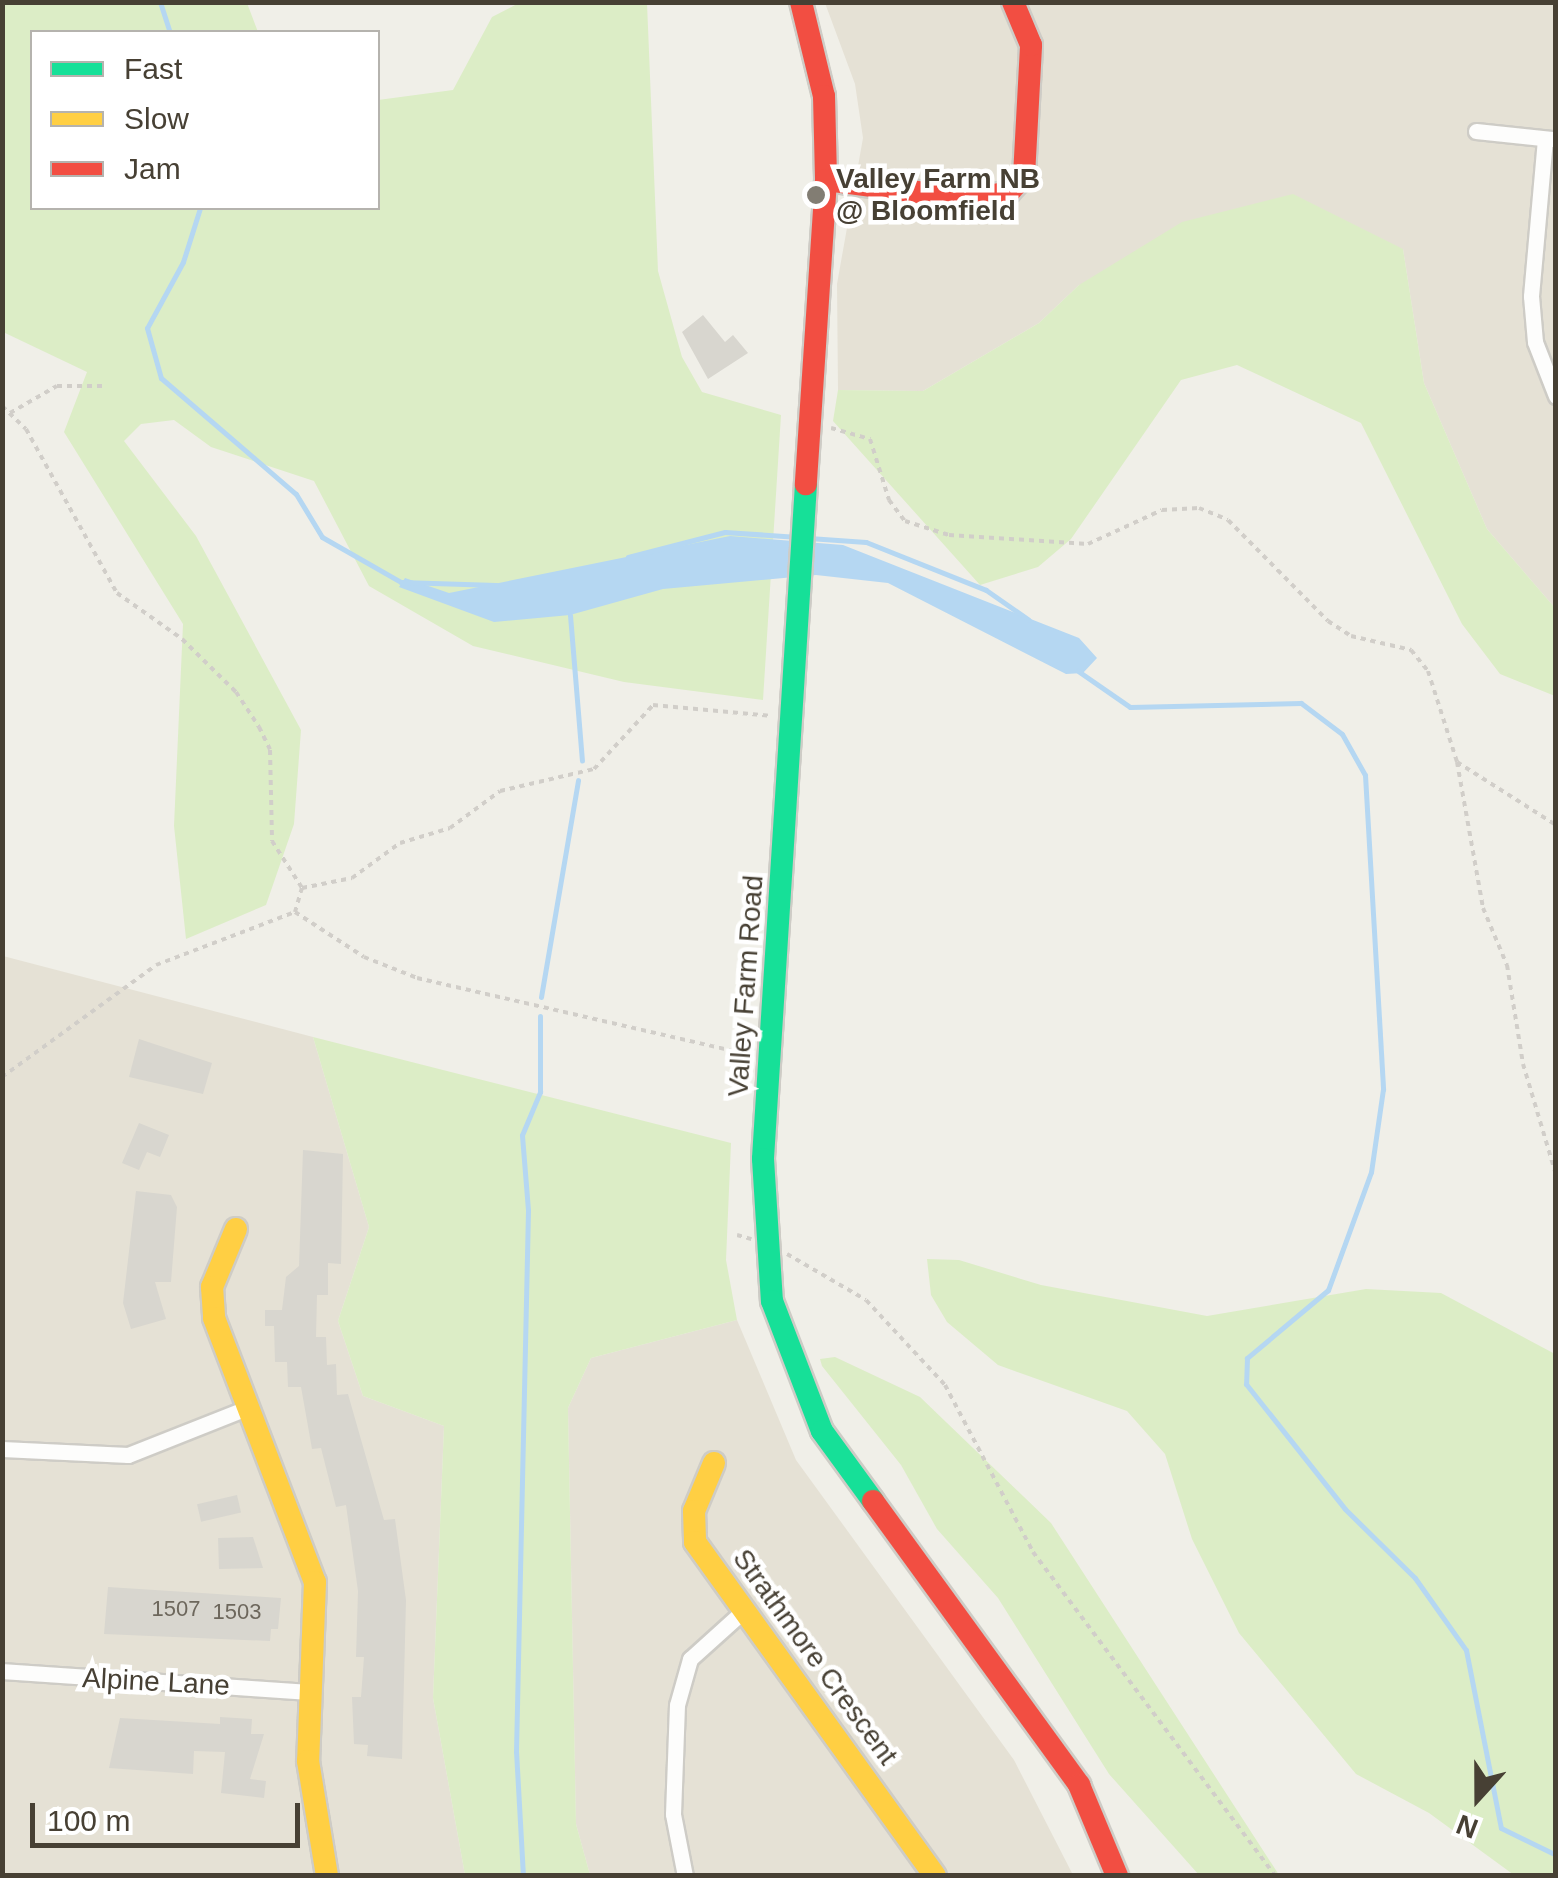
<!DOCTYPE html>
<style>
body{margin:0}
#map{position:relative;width:1558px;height:1878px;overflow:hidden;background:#f0efe8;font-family:Helvetica,sans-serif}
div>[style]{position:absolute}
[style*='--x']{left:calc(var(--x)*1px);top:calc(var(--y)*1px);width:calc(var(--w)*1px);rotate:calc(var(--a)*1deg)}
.residential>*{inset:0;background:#e5e1d5}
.green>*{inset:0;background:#dcedc6}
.water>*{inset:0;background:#b5d7f2}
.stream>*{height:5px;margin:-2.5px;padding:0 2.5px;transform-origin:2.5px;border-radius:2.5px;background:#b5d7f2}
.building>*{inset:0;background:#d8d6cf;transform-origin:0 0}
.path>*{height:4px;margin-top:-2px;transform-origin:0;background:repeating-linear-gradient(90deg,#d1cec9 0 5px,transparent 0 10px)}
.roads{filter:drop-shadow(2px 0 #ceccc6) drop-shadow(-2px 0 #ceccc6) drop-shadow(0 2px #ceccc6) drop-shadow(0 -2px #ceccc6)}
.street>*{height:15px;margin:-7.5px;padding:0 7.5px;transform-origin:7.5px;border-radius:7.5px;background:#fdfdfc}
.fast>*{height:22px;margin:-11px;padding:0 11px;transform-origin:11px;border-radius:11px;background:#16e098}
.slow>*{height:22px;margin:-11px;padding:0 11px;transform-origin:11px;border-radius:11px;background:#ffcf43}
.jam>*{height:22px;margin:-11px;padding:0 11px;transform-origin:11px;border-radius:11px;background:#f24e42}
.dots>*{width:28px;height:28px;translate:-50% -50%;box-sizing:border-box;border:5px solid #fff;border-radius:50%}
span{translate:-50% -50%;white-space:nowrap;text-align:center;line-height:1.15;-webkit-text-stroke:9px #fff;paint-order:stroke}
.number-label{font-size:22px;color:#6d675c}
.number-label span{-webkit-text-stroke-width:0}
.poi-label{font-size:28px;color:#474034;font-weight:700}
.left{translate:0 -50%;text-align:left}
.street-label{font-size:28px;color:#474034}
.frame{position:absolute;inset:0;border:5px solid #474034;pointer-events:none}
.legend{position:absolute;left:30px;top:30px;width:350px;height:180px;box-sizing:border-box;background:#fff;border:2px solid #b5b3ae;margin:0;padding:12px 18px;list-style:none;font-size:30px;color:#474034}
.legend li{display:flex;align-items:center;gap:20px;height:50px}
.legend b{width:50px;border:2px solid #b5b3ae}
.north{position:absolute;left:1428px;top:1748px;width:100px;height:100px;-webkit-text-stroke:8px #fff;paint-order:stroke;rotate:201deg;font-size:28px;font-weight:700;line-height:40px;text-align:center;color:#474034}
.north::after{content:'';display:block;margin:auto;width:35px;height:45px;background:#474034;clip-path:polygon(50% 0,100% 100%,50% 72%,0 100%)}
.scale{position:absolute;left:30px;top:1803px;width:270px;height:45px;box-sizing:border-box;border:5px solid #474034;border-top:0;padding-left:12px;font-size:30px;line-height:35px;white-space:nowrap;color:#474034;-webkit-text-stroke:8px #fff;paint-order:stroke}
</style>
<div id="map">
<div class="residential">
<i style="clip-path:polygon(825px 3px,1555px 3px,1555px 608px,1487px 529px,1424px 383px,1403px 249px,1079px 285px,1039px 323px,923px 391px,838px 390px,837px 284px,863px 138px,855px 84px)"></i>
<i style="clip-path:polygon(3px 956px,313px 1037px,369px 1227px,338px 1321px,363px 1396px,444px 1426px,433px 1698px,465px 1875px,3px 1876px)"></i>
<i style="clip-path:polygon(737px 1320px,796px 1460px,1014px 1760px,1073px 1875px,590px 1875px,576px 1824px,568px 1408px,591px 1358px)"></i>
</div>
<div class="green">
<i style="clip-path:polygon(3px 3px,247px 3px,258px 32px,32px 32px,32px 208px,378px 208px,378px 100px,453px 90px,492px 17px,519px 3px,647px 3px,658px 271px,682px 357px,702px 392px,781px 415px,763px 700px,624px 682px,473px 646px,369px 586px,314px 481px,211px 447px,174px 420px,141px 424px,124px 441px,196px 536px,301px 730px,294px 824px,266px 905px,186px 939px,174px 826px,183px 624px,64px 432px,87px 372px,3px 332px)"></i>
<i style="clip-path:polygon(1293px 194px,1403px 249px,1424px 383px,1487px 529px,1555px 608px,1555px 696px,1500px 674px,1462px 624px,1361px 423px,1237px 365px,1181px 380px,1071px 539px,1038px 567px,980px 585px,833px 421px,838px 390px,923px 391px,1039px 323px,1079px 285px,1182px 222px)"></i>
<i style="clip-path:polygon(313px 1037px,731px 1143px,726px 1260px,737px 1320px,591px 1358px,568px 1408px,576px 1824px,590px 1875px,465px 1875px,433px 1698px,444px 1426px,363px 1396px,338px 1321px,369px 1227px)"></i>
<i style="clip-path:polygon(927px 1259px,959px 1260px,1041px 1285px,1207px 1316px,1366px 1289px,1441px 1293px,1555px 1354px,1555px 1875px,1514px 1875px,1429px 1813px,1356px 1774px,1239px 1633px,1192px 1539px,1165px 1454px,1127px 1411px,998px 1365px,947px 1322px,931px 1295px)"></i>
<i style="clip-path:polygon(835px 1357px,920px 1397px,1051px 1523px,1279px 1875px,1199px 1875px,1109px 1774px,998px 1598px,937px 1529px,901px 1465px,822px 1366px,820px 1359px)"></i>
</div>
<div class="water">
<i style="clip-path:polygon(730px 536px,843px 545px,1079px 638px,1097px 658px,1083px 673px,1066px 674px,888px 583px,816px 575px,663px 589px,570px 615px,494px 622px,399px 587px,405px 578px,449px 593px)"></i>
</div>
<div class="stream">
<i style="--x:160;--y:2;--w:32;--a:72"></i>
<i style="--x:200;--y:208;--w:57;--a:107.5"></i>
<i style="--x:183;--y:262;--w:75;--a:118.6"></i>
<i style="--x:147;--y:328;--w:52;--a:74.4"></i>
<i style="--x:161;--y:378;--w:178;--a:40.7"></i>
<i style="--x:296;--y:494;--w:50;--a:58.8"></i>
<i style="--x:322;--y:537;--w:91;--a:29.7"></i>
<i style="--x:401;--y:582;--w:95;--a:1.8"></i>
<i style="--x:809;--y:538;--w:57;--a:4"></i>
<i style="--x:866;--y:542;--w:129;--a:21.8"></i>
<i style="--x:986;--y:590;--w:52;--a:34.9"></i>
<i style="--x:628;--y:557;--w:100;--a:-14.5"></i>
<i style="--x:725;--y:532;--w:73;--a:3.9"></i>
<i style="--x:570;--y:615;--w:146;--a:85.3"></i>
<i style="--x:1078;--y:671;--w:63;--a:34.7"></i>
<i style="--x:1130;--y:707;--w:171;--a:-1.3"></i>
<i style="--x:1301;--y:703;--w:51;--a:37.1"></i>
<i style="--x:1342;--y:734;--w:47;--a:60.7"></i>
<i style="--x:1365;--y:775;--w:315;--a:86.7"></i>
<i style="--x:1383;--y:1089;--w:84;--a:98.2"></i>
<i style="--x:1371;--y:1172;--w:126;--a:110"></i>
<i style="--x:1328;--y:1290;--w:106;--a:140"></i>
<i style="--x:1247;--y:1358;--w:26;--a:92"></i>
<i style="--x:1246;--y:1384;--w:159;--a:51.6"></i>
<i style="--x:1345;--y:1509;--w:98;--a:44.6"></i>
<i style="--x:1415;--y:1578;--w:88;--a:54.7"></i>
<i style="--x:1466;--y:1650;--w:181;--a:78.9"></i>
<i style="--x:1501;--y:1828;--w:61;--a:26.1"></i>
<i style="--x:541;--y:997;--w:220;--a:-80.3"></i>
<i style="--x:523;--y:1876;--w:124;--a:-93.2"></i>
<i style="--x:516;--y:1752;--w:542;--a:-88.73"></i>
<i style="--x:528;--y:1210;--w:75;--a:-94.6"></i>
<i style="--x:522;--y:1135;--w:47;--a:-67.3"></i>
<i style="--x:540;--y:1092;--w:76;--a:-90"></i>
</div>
<div class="building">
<i style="clip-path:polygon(703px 315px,725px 342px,733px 335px,748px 353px,708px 379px,682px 332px)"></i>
<i style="clip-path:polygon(139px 1039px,212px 1063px,203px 1094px,129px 1077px)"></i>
<i style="clip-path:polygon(139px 1123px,169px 1135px,160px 1157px,147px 1152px,139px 1170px,122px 1163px)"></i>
<i style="clip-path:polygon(303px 1150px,343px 1154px,341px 1264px,328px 1263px,328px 1295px,317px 1295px,316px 1337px,326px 1337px,327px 1365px,336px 1364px,337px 1395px,348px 1394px,384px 1520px,395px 1519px,406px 1600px,402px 1759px,367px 1756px,368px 1745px,354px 1744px,352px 1697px,361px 1697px,364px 1657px,356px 1657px,358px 1591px,346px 1505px,336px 1507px,321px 1448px,312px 1449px,301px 1387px,288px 1387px,287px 1362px,275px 1362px,274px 1326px,265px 1326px,265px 1310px,282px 1310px,286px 1277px,299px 1266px)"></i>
<i style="clip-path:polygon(136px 1191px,171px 1195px,177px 1207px,171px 1282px,155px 1282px,166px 1319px,131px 1329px,123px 1303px)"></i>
<i style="left:237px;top:1495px;width:18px;height:41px;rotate:77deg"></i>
<i style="clip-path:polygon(253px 1537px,263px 1568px,219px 1569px,218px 1538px)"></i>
<i style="clip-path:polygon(108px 1587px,281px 1598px,278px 1629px,271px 1629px,270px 1641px,104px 1634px)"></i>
<i style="clip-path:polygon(220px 1717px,252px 1719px,251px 1734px,264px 1734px,250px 1779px,266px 1781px,264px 1798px,221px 1793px,225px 1752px,194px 1751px,193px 1774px,109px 1768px,120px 1718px,220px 1724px)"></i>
</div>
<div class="path">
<i style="--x:2;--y:406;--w:33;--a:44"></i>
<i style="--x:26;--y:429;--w:188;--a:61"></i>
<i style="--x:117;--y:593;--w:80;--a:35.3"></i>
<i style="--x:182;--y:639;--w:76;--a:44.5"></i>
<i style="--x:236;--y:692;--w:42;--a:56.7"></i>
<i style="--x:259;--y:727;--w:25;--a:64"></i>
<i style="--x:270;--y:750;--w:91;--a:88.7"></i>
<i style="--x:272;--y:841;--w:56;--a:57.4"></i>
<i style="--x:10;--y:413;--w:54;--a:-29.9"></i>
<i style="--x:57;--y:386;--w:45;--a:0"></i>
<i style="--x:831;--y:428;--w:41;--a:15.8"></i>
<i style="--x:870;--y:439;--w:64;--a:72.7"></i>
<i style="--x:889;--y:500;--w:26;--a:53"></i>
<i style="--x:905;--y:521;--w:46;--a:17.7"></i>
<i style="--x:949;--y:535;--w:139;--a:3.7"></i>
<i style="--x:1088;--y:544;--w:81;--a:-24.7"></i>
<i style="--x:1162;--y:510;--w:37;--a:-3"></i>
<i style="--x:1199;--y:508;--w:31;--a:22"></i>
<i style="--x:1228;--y:520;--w:142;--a:45.3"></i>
<i style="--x:1328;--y:621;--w:27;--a:33"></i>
<i style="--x:1351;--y:636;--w:62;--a:13.1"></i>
<i style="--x:1411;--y:650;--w:27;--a:51"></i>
<i style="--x:1428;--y:671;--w:96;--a:72.3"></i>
<i style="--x:1457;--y:762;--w:117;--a:32.5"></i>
<i style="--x:1457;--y:762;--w:148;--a:79.9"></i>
<i style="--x:1483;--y:908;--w:62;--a:67.2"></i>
<i style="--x:1507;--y:965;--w:100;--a:80.8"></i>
<i style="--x:1523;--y:1064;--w:116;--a:73.4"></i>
<i style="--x:295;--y:912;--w:25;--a:-74"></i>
<i style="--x:302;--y:888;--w:51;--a:-11.3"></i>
<i style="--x:352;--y:878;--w:59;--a:-36.1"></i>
<i style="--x:400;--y:843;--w:52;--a:-16.7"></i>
<i style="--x:450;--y:828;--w:62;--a:-36.5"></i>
<i style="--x:500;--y:791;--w:97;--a:-13.2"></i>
<i style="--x:594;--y:769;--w:87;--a:-47.3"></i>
<i style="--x:653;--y:705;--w:119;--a:5.3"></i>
<i style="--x:2;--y:1077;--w:190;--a:-36"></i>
<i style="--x:156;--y:965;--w:149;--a:-20.9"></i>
<i style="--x:295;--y:912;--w:82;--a:33.1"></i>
<i style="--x:364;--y:957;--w:57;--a:21.6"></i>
<i style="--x:417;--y:978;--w:343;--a:13"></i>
<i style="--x:737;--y:1235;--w:15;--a:16"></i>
<i style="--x:787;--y:1254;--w:91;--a:30.2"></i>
<i style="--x:866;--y:1300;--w:116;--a:47.1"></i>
<i style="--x:945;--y:1385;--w:189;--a:62.2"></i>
<i style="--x:1033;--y:1552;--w:404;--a:53.2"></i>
</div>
<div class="roads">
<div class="street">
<i style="--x:1476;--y:131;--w:76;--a:6"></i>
<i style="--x:1545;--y:139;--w:158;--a:95.1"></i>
<i style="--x:1531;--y:296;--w:46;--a:85"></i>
<i style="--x:1535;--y:342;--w:58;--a:68.7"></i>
<i style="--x:2;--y:1449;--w:126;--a:2.7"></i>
<i style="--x:128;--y:1455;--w:130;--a:-21.6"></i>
<i style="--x:2;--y:1671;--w:308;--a:3.9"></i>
<i style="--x:685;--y:1876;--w:63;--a:-101"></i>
<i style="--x:673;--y:1814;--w:109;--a:-87.9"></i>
<i style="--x:677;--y:1705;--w:48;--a:-74.2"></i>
<i style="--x:690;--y:1659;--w:67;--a:-42"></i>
</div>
<div class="fast">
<i style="--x:806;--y:484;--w:676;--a:93.65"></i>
<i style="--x:763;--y:1159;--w:142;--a:86.4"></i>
<i style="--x:772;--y:1301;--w:139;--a:69"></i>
<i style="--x:822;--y:1431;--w:87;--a:53.9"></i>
</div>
<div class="slow">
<i style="--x:236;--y:1229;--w:63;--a:112.5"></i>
<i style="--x:212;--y:1287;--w:31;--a:86"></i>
<i style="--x:214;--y:1318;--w:283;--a:69.1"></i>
<i style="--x:315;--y:1582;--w:179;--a:92.2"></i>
<i style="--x:308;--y:1761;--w:117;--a:80.6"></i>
<i style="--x:714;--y:1463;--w:52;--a:112.6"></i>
<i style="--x:694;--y:1511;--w:31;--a:88"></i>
<i style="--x:695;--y:1542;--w:411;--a:54.3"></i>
</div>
<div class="jam">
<i style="--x:801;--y:2;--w:97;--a:76.3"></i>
<i style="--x:824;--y:96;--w:84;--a:88.6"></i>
<i style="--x:826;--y:180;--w:305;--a:93.8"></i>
<i style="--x:826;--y:180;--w:148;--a:7.4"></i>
<i style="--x:973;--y:199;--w:37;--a:-11"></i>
<i style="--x:1009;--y:192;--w:22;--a:-47"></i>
<i style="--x:1024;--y:176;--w:131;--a:-86.9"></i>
<i style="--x:1031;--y:45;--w:47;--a:-112.7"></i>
<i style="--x:873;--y:1501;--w:351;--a:54"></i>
<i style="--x:1079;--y:1785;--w:99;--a:67.3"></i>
</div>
</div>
<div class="dots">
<i style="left:816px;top:195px;background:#827d73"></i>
</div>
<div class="number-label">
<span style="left:176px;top:1609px">1507</span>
<span style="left:237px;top:1612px">1503</span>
</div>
<div class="poi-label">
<span class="left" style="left:836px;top:195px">Valley Farm NB<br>@ Bloomfield</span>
</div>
<div class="street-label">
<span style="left:746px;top:986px;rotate:-86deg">Valley Farm Road</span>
<span style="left:815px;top:1657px;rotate:54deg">Strathmore Crescent</span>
<span style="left:156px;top:1682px;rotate:3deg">Alpine Lane</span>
</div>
<div class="frame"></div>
<ul class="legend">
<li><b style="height:12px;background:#16e098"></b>Fast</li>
<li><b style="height:12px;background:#ffcf43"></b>Slow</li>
<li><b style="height:12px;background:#f24e42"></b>Jam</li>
</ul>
<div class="north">N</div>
<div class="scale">100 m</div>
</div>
